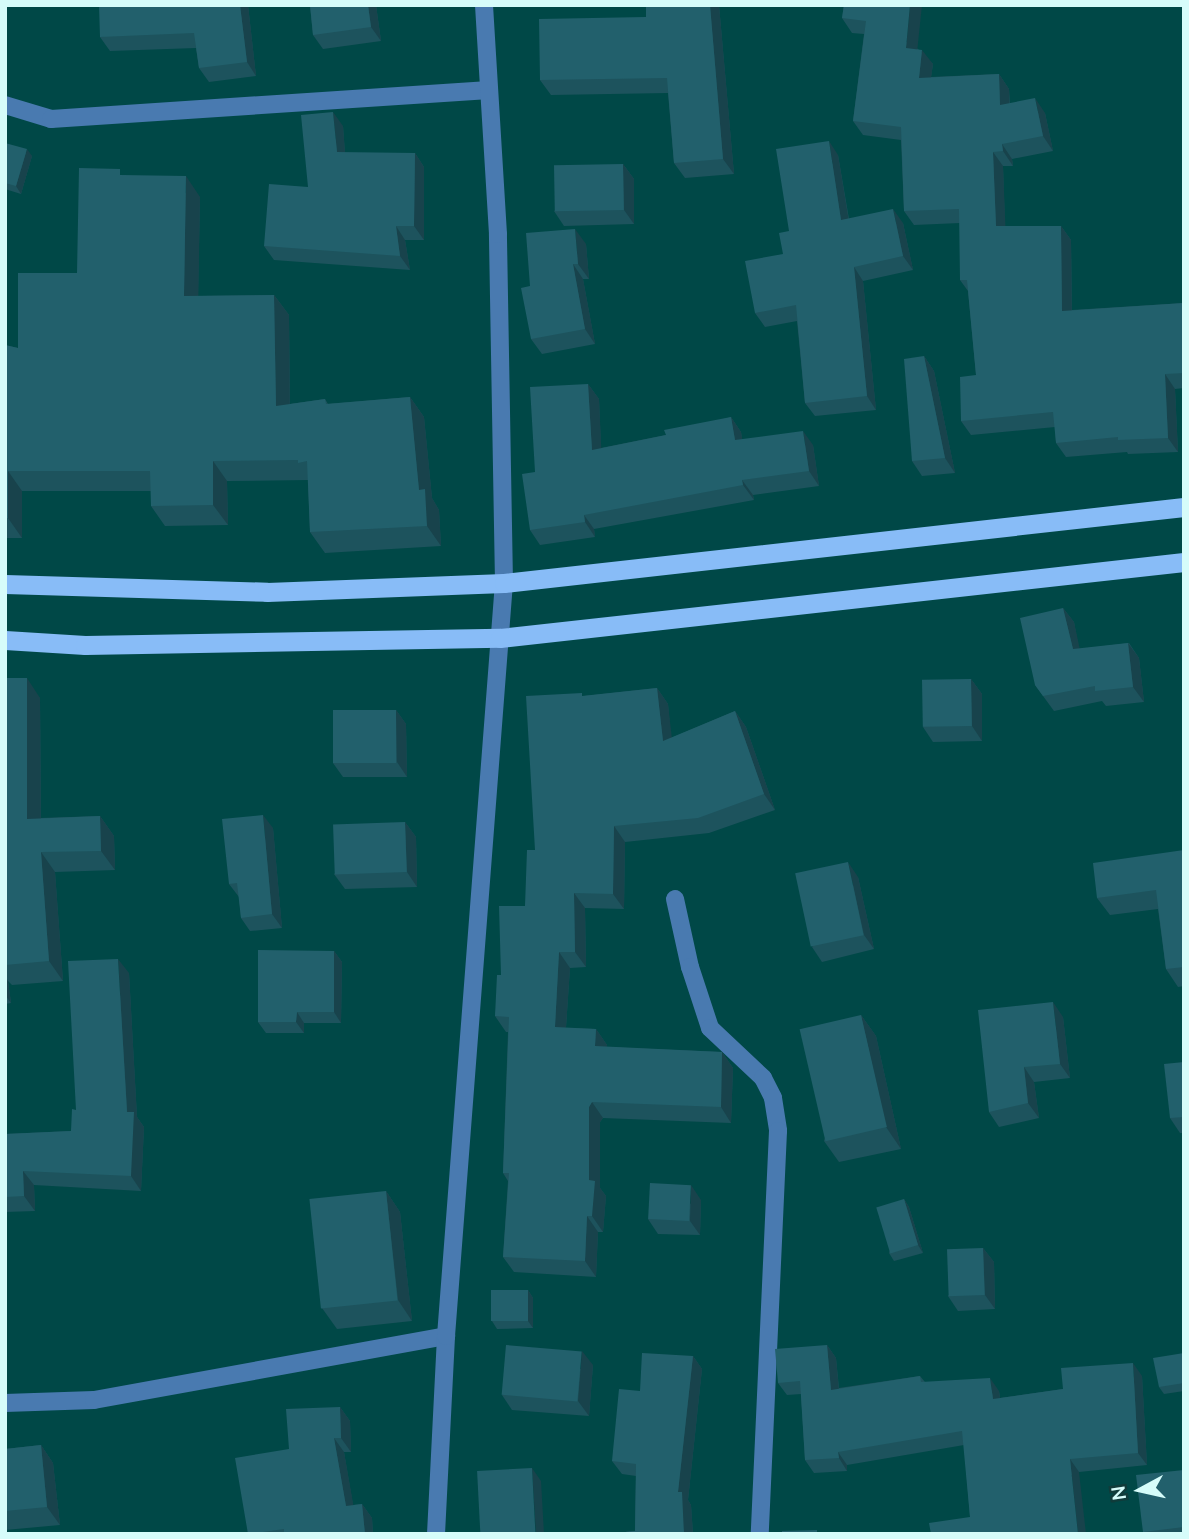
<!DOCTYPE html>
<style>
body{margin:0}
#map{position:relative;width:1189px;height:1539px;overflow:hidden;background:#004847;font-family:"Nunito Sans",sans-serif}
div>[style]{position:absolute}
[style*='--x']{left:calc(var(--x)*1px);top:calc(var(--y)*1px);width:calc(var(--w)*1px);rotate:calc(var(--a)*1deg)}
.minor>*{height:18px;margin:-9px;padding:0 9px;transform-origin:9px;border-radius:9px;background:#497ab0}
.trunk>*{height:19px;margin:-9.5px;padding:0 9.5px;transform-origin:9.5px;border-radius:9.5px;background:#88bcf7}
.wall>*{inset:0;background:#1d535d}
.shaded-wall>*{inset:0;background:#18434c}
.building>*{inset:0;background:#22606c;transform-origin:0 0}
span{translate:-50% -50%;white-space:nowrap;text-align:center;line-height:1.15;-webkit-text-stroke:7px #103b3a;paint-order:stroke}
.frame{position:absolute;inset:0;border:7px solid #d6fcfa;pointer-events:none}
.north{position:absolute;left:1105px;top:1455px;width:70px;height:70px;-webkit-text-stroke:5px #103b3a;paint-order:stroke;rotate:262deg;font-size:19px;font-weight:700;line-height:28px;text-align:center;color:#d6fcfa}
.north::after{content:'';display:block;margin:auto;width:24px;height:32px;background:#d6fcfa;clip-path:polygon(50% 0,100% 100%,50% 72%,0 100%)}
</style>
<div id="map">
<div class="minor">
<i style="--x:5;--y:105;--w:48;--a:16.9"></i>
<i style="--x:51;--y:119;--w:439;--a:-3.8"></i>
<i style="--x:675;--y:899;--w:70;--a:77.6"></i>
<i style="--x:690;--y:967;--w:64;--a:71.8"></i>
<i style="--x:710;--y:1028;--w:73;--a:43.3"></i>
<i style="--x:763;--y:1078;--w:22;--a:63"></i>
<i style="--x:773;--y:1098;--w:33;--a:81"></i>
<i style="--x:778;--y:1131;--w:403;--a:92.6"></i>
<i style="--x:5;--y:1403;--w:89;--a:-1.9"></i>
<i style="--x:94;--y:1400;--w:358;--a:-10.3"></i>
<i style="--x:436;--y:1534;--w:198;--a:-87.1"></i>
<i style="--x:446;--y:1336;--w:755;--a:-85.6"></i>
<i style="--x:504;--y:583;--w:349;--a:-91"></i>
<i style="--x:498;--y:234;--w:229;--a:-93.5"></i>
</div>
<div class="trunk">
<i style="--x:5;--y:584;--w:262;--a:1.7"></i>
<i style="--x:267;--y:592;--w:237;--a:-2.2"></i>
<i style="--x:504;--y:583;--w:684;--a:-6.38"></i>
<i style="--x:5;--y:640;--w:80;--a:3.6"></i>
<i style="--x:85;--y:645;--w:415;--a:-1"></i>
<i style="--x:500;--y:638;--w:688;--a:-6.34"></i>
</div>
<div class="wall">
<i style="clip-path:polygon(248px 5px,256px 76px,209px 82px,199px 68px,196px 48px,110px 51px,100px 37px)"></i>
<i style="clip-path:polygon(310px 5px,376px 5px,381px 41px,323px 49px,313px 35px)"></i>
<i style="clip-path:polygon(646px 5px,719px 5px,734px 174px,685px 178px,674px 163px,668px 93px,551px 95px,540px 80px,646px 17px)"></i>
<i style="clip-path:polygon(844px 5px,918px 49px,933px 64px,931px 77px,999px 74px,1009px 89px,1010px 103px,1045px 113px,1053px 151px,1012px 159px,1013px 166px,1003px 166px,1005px 226px,1061px 226px,1071px 240px,1072px 310px,1184px 303px,1184px 388px,1175px 389px,1178px 452px,1128px 454px,1127px 452px,1066px 457px,1056px 443px,1055px 427px,971px 435px,961px 421px,976px 375px,968px 291px,960px 280px,960px 223px,914px 225px,904px 211px,901px 140px,863px 135px,853px 121px,864px 34px,852px 33px,842px 18px)"></i>
<i style="clip-path:polygon(343px 126px,345px 153px,415px 153px,424px 167px,424px 240px,405px 240px,410px 270px,274px 260px,264px 246px,308px 187px)"></i>
<i style="clip-path:polygon(5px 143px,32px 156px,21px 194px,5px 189px)"></i>
<i style="clip-path:polygon(838px 155px,849px 219px,903px 223px,913px 270px,863px 281px,876px 410px,815px 416px,805px 403px,797px 321px,765px 327px,755px 313px,783px 254px,789px 231px)"></i>
<i style="clip-path:polygon(623px 164px,634px 179px,634px 224px,564px 226px,554px 211px)"></i>
<i style="clip-path:polygon(124px 175px,200px 197px,198px 296px,274px 295px,289px 315px,290px 404px,325px 399px,328px 404px,410px 397px,424px 417px,432px 498px,439px 510px,441px 546px,325px 553px,310px 532px,308px 480px,227px 481px,228px 525px,165px 526px,151px 506px,151px 491px,22px 491px,22px 538px,5px 538px,5px 345px,18px 348px,77px 273px)"></i>
<i style="clip-path:polygon(586px 244px,589px 279px,583px 279px,595px 344px,542px 354px,531px 339px,530px 286px)"></i>
<i style="clip-path:polygon(924px 356px,934px 371px,955px 473px,922px 476px,912px 461px)"></i>
<i style="clip-path:polygon(588px 384px,599px 399px,601px 448px,666px 435px,731px 417px,741px 432px,742px 439px,813px 445px,819px 486px,753px 495px,754px 500px,594px 529px,595px 537px,540px 545px,530px 530px,535px 472px)"></i>
<i style="clip-path:polygon(1063px 608px,1074px 622px,1079px 649px,1129px 643px,1139px 658px,1144px 702px,1106px 706px,1102px 701px,1054px 711px,1035px 685px)"></i>
<i style="clip-path:polygon(5px 678px,40px 698px,41px 818px,100px 816px,114px 836px,115px 870px,55px 872px,63px 981px,12px 985px,8px 981px,11px 1003px,5px 1004px)"></i>
<i style="clip-path:polygon(971px 679px,982px 694px,982px 741px,933px 742px,923px 727px)"></i>
<i style="clip-path:polygon(657px 688px,668px 704px,671px 738px,735px 711px,746px 727px,775px 810px,709px 833px,625px 842px,624px 909px,585px 908px,586px 967px,570px 968px,566px 1028px,596px 1029px,607px 1045px,606px 1047px,722px 1052px,733px 1068px,731px 1123px,603px 1118px,600px 1122px,600px 1188px,606px 1196px,603px 1232px,598px 1232px,596px 1277px,514px 1272px,503px 1257px,508px 1181px,503px 1173px,508px 1032px,506px 1032px,495px 1016px,501px 975px,525px 906px,535px 850px,584px 696px)"></i>
<i style="clip-path:polygon(396px 710px,406px 724px,407px 777px,343px 777px,333px 763px)"></i>
<i style="clip-path:polygon(405px 822px,416px 837px,417px 887px,345px 889px,334px 874px)"></i>
<i style="clip-path:polygon(273px 828px,282px 928px,250px 931px,241px 918px,239px 897px,229px 884px)"></i>
<i style="clip-path:polygon(1184px 850px,1184px 986px,1178px 987px,1166px 969px,1158px 909px,1110px 915px,1097px 898px)"></i>
<i style="clip-path:polygon(858px 877px,874px 949px,822px 962px,812px 947px)"></i>
<i style="clip-path:polygon(334px 951px,342px 962px,341px 1023px,304px 1023px,304px 1033px,266px 1033px,258px 1022px)"></i>
<i style="clip-path:polygon(129px 973px,137px 1117px,144px 1127px,141px 1191px,34px 1185px,35px 1211px,5px 1212px,5px 1134px,71px 1131px,76px 1110px)"></i>
<i style="clip-path:polygon(861px 1015px,876px 1036px,901px 1149px,839px 1162px,824px 1141px)"></i>
<i style="clip-path:polygon(1063px 1017px,1070px 1078px,1034px 1082px,1039px 1118px,999px 1127px,989px 1112px)"></i>
<i style="clip-path:polygon(1184px 1062px,1184px 1133px,1180px 1133px,1170px 1118px)"></i>
<i style="clip-path:polygon(386px 1191px,400px 1212px,412px 1321px,337px 1329px,322px 1308px)"></i>
<i style="clip-path:polygon(904px 1199px,909px 1207px,923px 1253px,894px 1261px,889px 1253px)"></i>
<i style="clip-path:polygon(701px 1200px,700px 1235px,658px 1234px,648px 1219px)"></i>
<i style="clip-path:polygon(983px 1248px,994px 1262px,995px 1309px,958px 1311px,948px 1296px)"></i>
<i style="clip-path:polygon(528px 1290px,533px 1298px,533px 1328px,497px 1329px,492px 1321px)"></i>
<i style="clip-path:polygon(827px 1345px,836px 1358px,839px 1388px,920px 1376px,925px 1382px,999px 1391px,1000px 1398px,1063px 1389px,1142px 1376px,1147px 1465px,1079px 1472px,970px 1517px,964px 1445px,847px 1465px,847px 1471px,814px 1473px,805px 1460px,801px 1394px,787px 1395px,778px 1383px)"></i>
<i style="clip-path:polygon(1184px 1353px,1184px 1391px,1164px 1394px,1159px 1387px)"></i>
<i style="clip-path:polygon(693px 1356px,702px 1369px,688px 1500px,691px 1505px,693px 1534px,605px 1534px,635px 1531px,636px 1476px,622px 1474px,612px 1461px,640px 1391px)"></i>
<i style="clip-path:polygon(593px 1365px,589px 1416px,512px 1410px,502px 1395px)"></i>
<i style="clip-path:polygon(340px 1407px,350px 1421px,351px 1452px,344px 1452px,353px 1505px,362px 1504px,372px 1518px,373px 1534px,248px 1534px,289px 1449px)"></i>
<i style="clip-path:polygon(41px 1445px,53px 1463px,60px 1525px,5px 1530px,5px 1449px)"></i>
<i style="clip-path:polygon(1184px 1470px,1184px 1534px,1145px 1534px,1143px 1532px)"></i>
</div>
<div class="shaded-wall">
<i style="clip-path:polygon(240px 5px,248px 5px,256px 76px,247px 62px)"></i>
<i style="clip-path:polygon(368px 5px,376px 5px,381px 41px,371px 27px)"></i>
<i style="clip-path:polygon(710px 5px,719px 5px,734px 174px,723px 159px)"></i>
<i style="clip-path:polygon(910px 5px,922px 5px,916px 62px,906px 48px)"></i>
<i style="clip-path:polygon(922px 50px,933px 64px,929px 92px,919px 78px)"></i>
<i style="clip-path:polygon(999px 74px,1009px 89px,1010px 120px,1000px 105px)"></i>
<i style="clip-path:polygon(1035px 98px,1045px 113px,1053px 151px,1043px 136px)"></i>
<i style="clip-path:polygon(333px 112px,343px 126px,346px 166px,337px 152px)"></i>
<i style="clip-path:polygon(829px 141px,838px 155px,851px 234px,841px 220px)"></i>
<i style="clip-path:polygon(1002px 144px,1012px 159px,1013px 166px,1003px 151px)"></i>
<i style="clip-path:polygon(27px 149px,32px 156px,21px 194px,16px 186px)"></i>
<i style="clip-path:polygon(993px 152px,1003px 166px,1006px 241px,996px 226px)"></i>
<i style="clip-path:polygon(415px 153px,424px 167px,424px 240px,414px 226px)"></i>
<i style="clip-path:polygon(623px 164px,634px 179px,634px 224px,624px 210px)"></i>
<i style="clip-path:polygon(186px 176px,200px 197px,198px 316px,184px 296px)"></i>
<i style="clip-path:polygon(893px 209px,903px 223px,913px 270px,903px 256px)"></i>
<i style="clip-path:polygon(396px 226px,405px 240px,410px 270px,400px 256px)"></i>
<i style="clip-path:polygon(1061px 226px,1071px 240px,1072px 325px,1062px 311px)"></i>
<i style="clip-path:polygon(575px 229px,586px 244px,589px 279px,578px 264px)"></i>
<i style="clip-path:polygon(573px 264px,583px 279px,595px 344px,585px 329px)"></i>
<i style="clip-path:polygon(854px 267px,863px 281px,876px 410px,867px 396px)"></i>
<i style="clip-path:polygon(274px 295px,289px 315px,290px 427px,276px 406px)"></i>
<i style="clip-path:polygon(924px 356px,934px 371px,955px 473px,945px 458px)"></i>
<i style="clip-path:polygon(1165px 374px,1175px 389px,1178px 452px,1168px 438px)"></i>
<i style="clip-path:polygon(588px 384px,599px 399px,602px 464px,592px 450px)"></i>
<i style="clip-path:polygon(410px 397px,424px 417px,432px 498px,439px 510px,441px 546px,427px 526px,419px 490px)"></i>
<i style="clip-path:polygon(731px 417px,741px 432px,745px 455px,735px 440px)"></i>
<i style="clip-path:polygon(803px 431px,813px 445px,819px 486px,809px 471px)"></i>
<i style="clip-path:polygon(213px 461px,227px 481px,228px 525px,213px 505px)"></i>
<i style="clip-path:polygon(8px 471px,22px 491px,22px 538px,8px 518px)"></i>
<i style="clip-path:polygon(742px 480px,753px 495px,754px 500px,743px 485px)"></i>
<i style="clip-path:polygon(584px 515px,594px 529px,595px 537px,585px 522px)"></i>
<i style="clip-path:polygon(1063px 608px,1074px 622px,1083px 664px,1073px 649px)"></i>
<i style="clip-path:polygon(1128px 643px,1139px 658px,1144px 702px,1133px 687px)"></i>
<i style="clip-path:polygon(27px 678px,40px 698px,41px 838px,27px 819px)"></i>
<i style="clip-path:polygon(971px 679px,982px 694px,982px 741px,972px 726px)"></i>
<i style="clip-path:polygon(657px 688px,668px 704px,674px 757px,663px 741px)"></i>
<i style="clip-path:polygon(396px 710px,406px 724px,407px 777px,397px 762px)"></i>
<i style="clip-path:polygon(735px 711px,746px 727px,775px 810px,764px 794px)"></i>
<i style="clip-path:polygon(263px 815px,273px 828px,282px 928px,272px 914px)"></i>
<i style="clip-path:polygon(100px 816px,114px 836px,115px 870px,101px 851px)"></i>
<i style="clip-path:polygon(405px 822px,416px 837px,417px 887px,407px 872px)"></i>
<i style="clip-path:polygon(614px 826px,625px 842px,624px 909px,613px 894px)"></i>
<i style="clip-path:polygon(41px 852px,55px 872px,63px 981px,49px 961px)"></i>
<i style="clip-path:polygon(848px 862px,858px 877px,874px 949px,864px 935px)"></i>
<i style="clip-path:polygon(574px 893px,585px 908px,586px 967px,575px 952px)"></i>
<i style="clip-path:polygon(334px 951px,342px 962px,341px 1023px,334px 1012px)"></i>
<i style="clip-path:polygon(559px 952px,570px 968px,565px 1042px,555px 1027px)"></i>
<i style="clip-path:polygon(118px 959px,129px 973px,137px 1117px,144px 1127px,141px 1191px,131px 1176px)"></i>
<i style="clip-path:polygon(5px 976px,8px 981px,11px 1003px,5px 995px)"></i>
<i style="clip-path:polygon(1053px 1002px,1063px 1017px,1070px 1078px,1060px 1064px)"></i>
<i style="clip-path:polygon(297px 1012px,304px 1023px,304px 1033px,296px 1022px)"></i>
<i style="clip-path:polygon(861px 1015px,876px 1036px,901px 1149px,886px 1127px)"></i>
<i style="clip-path:polygon(596px 1029px,607px 1045px,606px 1062px,595px 1046px)"></i>
<i style="clip-path:polygon(722px 1052px,733px 1068px,731px 1123px,721px 1107px)"></i>
<i style="clip-path:polygon(1024px 1067px,1034px 1082px,1039px 1118px,1028px 1103px)"></i>
<i style="clip-path:polygon(592px 1102px,603px 1118px,600px 1122px,600px 1188px,606px 1196px,603px 1232px,592px 1216px,589px 1180px,589px 1107px)"></i>
<i style="clip-path:polygon(23px 1171px,34px 1185px,35px 1211px,24px 1196px)"></i>
<i style="clip-path:polygon(691px 1185px,701px 1200px,700px 1235px,690px 1221px)"></i>
<i style="clip-path:polygon(386px 1191px,400px 1212px,412px 1321px,398px 1300px)"></i>
<i style="clip-path:polygon(904px 1199px,909px 1207px,923px 1253px,918px 1245px)"></i>
<i style="clip-path:polygon(587px 1216px,598px 1232px,596px 1277px,585px 1261px)"></i>
<i style="clip-path:polygon(983px 1248px,994px 1262px,995px 1309px,985px 1295px)"></i>
<i style="clip-path:polygon(528px 1290px,533px 1298px,533px 1328px,528px 1321px)"></i>
<i style="clip-path:polygon(827px 1345px,836px 1358px,840px 1402px,831px 1390px)"></i>
<i style="clip-path:polygon(582px 1351px,593px 1365px,589px 1416px,578px 1401px)"></i>
<i style="clip-path:polygon(693px 1356px,702px 1369px,688px 1500px,691px 1505px,693px 1534px,684px 1534px,678px 1492px)"></i>
<i style="clip-path:polygon(1133px 1363px,1142px 1376px,1147px 1465px,1138px 1453px)"></i>
<i style="clip-path:polygon(990px 1378px,999px 1391px,1002px 1412px,993px 1399px)"></i>
<i style="clip-path:polygon(340px 1407px,350px 1421px,351px 1452px,341px 1438px)"></i>
<i style="clip-path:polygon(334px 1438px,344px 1452px,356px 1520px,346px 1506px)"></i>
<i style="clip-path:polygon(41px 1445px,53px 1463px,60px 1525px,47px 1507px)"></i>
<i style="clip-path:polygon(838px 1452px,847px 1465px,847px 1471px,839px 1458px)"></i>
<i style="clip-path:polygon(1070px 1459px,1079px 1472px,1086px 1534px,1078px 1534px)"></i>
<i style="clip-path:polygon(532px 1468px,541px 1481px,544px 1534px,536px 1534px)"></i>
<i style="clip-path:polygon(362px 1504px,372px 1518px,373px 1534px,365px 1534px)"></i>
</div>
<div class="building">
<i style="clip-path:polygon(99px 5px,240px 5px,247px 62px,199px 68px,194px 33px,100px 37px)"></i>
<i style="clip-path:polygon(310px 5px,368px 5px,371px 27px,313px 35px)"></i>
<i style="clip-path:polygon(646px 5px,710px 5px,723px 159px,674px 163px,667px 78px,540px 80px,539px 19px,646px 17px)"></i>
<i style="clip-path:polygon(844px 5px,910px 5px,906px 48px,922px 50px,919px 78px,999px 74px,1000px 105px,1035px 98px,1043px 136px,1002px 144px,1003px 151px,993px 152px,996px 226px,1061px 226px,1062px 311px,1184px 303px,1184px 373px,1165px 374px,1168px 438px,1118px 440px,1118px 437px,1056px 443px,1053px 412px,961px 421px,960px 377px,976px 375px,967px 280px,960px 280px,959px 209px,904px 211px,901px 127px,853px 121px,866px 21px,842px 18px)"></i>
<i style="clip-path:polygon(333px 112px,337px 152px,415px 153px,414px 226px,396px 226px,400px 256px,264px 246px,269px 184px,308px 187px,301px 115px)"></i>
<i style="clip-path:polygon(829px 141px,841px 220px,893px 209px,903px 256px,854px 267px,867px 396px,805px 403px,796px 305px,755px 313px,745px 261px,783px 254px,779px 233px,789px 231px,776px 149px)"></i>
<i style="clip-path:polygon(5px 143px,27px 149px,16px 186px,5px 183px)"></i>
<i style="left:623px;top:164px;width:46px;height:69px;rotate:89deg"></i>
<i style="clip-path:polygon(79px 168px,120px 169px,120px 175px,186px 176px,184px 296px,274px 295px,276px 406px,325px 399px,326px 404px,410px 397px,419px 490px,425px 489px,427px 526px,310px 532px,307px 461px,298px 463px,298px 460px,213px 461px,213px 505px,151px 506px,150px 471px,8px 471px,8px 518px,5px 518px,5px 345px,18px 348px,18px 273px,77px 273px)"></i>
<i style="clip-path:polygon(575px 229px,578px 264px,573px 264px,585px 329px,531px 339px,521px 288px,530px 286px,526px 233px)"></i>
<i style="clip-path:polygon(924px 356px,945px 458px,912px 461px,904px 359px)"></i>
<i style="clip-path:polygon(588px 384px,592px 450px,666px 435px,664px 430px,731px 417px,735px 440px,803px 431px,809px 471px,742px 480px,743px 485px,584px 515px,585px 522px,530px 530px,522px 474px,535px 472px,530px 387px)"></i>
<i style="clip-path:polygon(1063px 608px,1073px 649px,1128px 643px,1133px 687px,1095px 691px,1095px 686px,1043px 696px,1035px 685px,1020px 618px)"></i>
<i style="clip-path:polygon(5px 678px,27px 678px,27px 819px,100px 816px,101px 851px,41px 852px,49px 961px,5px 965px)"></i>
<i style="left:971px;top:679px;width:47px;height:49px;rotate:89deg"></i>
<i style="clip-path:polygon(657px 688px,663px 741px,735px 711px,764px 794px,698px 818px,614px 826px,613px 894px,574px 893px,575px 952px,559px 952px,555px 1027px,596px 1029px,595px 1046px,722px 1052px,721px 1107px,592px 1102px,589px 1107px,589px 1180px,595px 1181px,592px 1216px,587px 1216px,585px 1261px,503px 1257px,509px 1173px,503px 1173px,509px 1017px,495px 1016px,497px 975px,501px 975px,499px 906px,525px 906px,527px 850px,535px 850px,526px 696px,582px 693px,582px 696px)"></i>
<i style="left:333px;top:710px;width:63px;height:53px"></i>
<i style="clip-path:polygon(263px 815px,272px 914px,241px 918px,237px 883px,229px 884px,222px 819px)"></i>
<i style="left:405px;top:822px;width:50px;height:72px;rotate:88deg"></i>
<i style="clip-path:polygon(1184px 850px,1184px 967px,1166px 969px,1156px 890px,1097px 898px,1093px 863px)"></i>
<i style="left:848px;top:862px;width:75px;height:54px;rotate:78deg"></i>
<i style="clip-path:polygon(258px 950px,334px 951px,334px 1012px,297px 1012px,296px 1022px,258px 1022px)"></i>
<i style="clip-path:polygon(118px 959px,127px 1112px,134px 1112px,131px 1176px,23px 1171px,24px 1196px,5px 1197px,5px 1134px,71px 1131px,72px 1109px,76px 1110px,68px 961px)"></i>
<i style="clip-path:polygon(1053px 1002px,1060px 1064px,1024px 1067px,1028px 1103px,989px 1112px,978px 1010px)"></i>
<i style="left:861px;top:1015px;width:115px;height:63px;rotate:77deg"></i>
<i style="clip-path:polygon(1184px 1062px,1184px 1117px,1170px 1118px,1164px 1064px)"></i>
<i style="left:650px;top:1183px;width:41px;height:36px;rotate:3deg"></i>
<i style="left:386px;top:1191px;width:110px;height:77px;rotate:84deg"></i>
<i style="left:904px;top:1199px;width:48px;height:29px;rotate:73deg"></i>
<i style="left:983px;top:1248px;width:47px;height:36px;rotate:88deg"></i>
<i style="left:528px;top:1290px;width:31px;height:37px;rotate:90deg"></i>
<i style="left:506px;top:1345px;width:76px;height:50px;rotate:5deg"></i>
<i style="clip-path:polygon(827px 1345px,831px 1390px,920px 1376px,921px 1382px,990px 1378px,993px 1399px,1063px 1389px,1061px 1368px,1133px 1363px,1138px 1453px,1070px 1459px,1078px 1534px,931px 1534px,929px 1523px,970px 1517px,962px 1431px,838px 1452px,839px 1458px,805px 1460px,800px 1381px,778px 1383px,775px 1349px)"></i>
<i style="clip-path:polygon(642px 1353px,693px 1356px,678px 1492px,682px 1492px,684px 1534px,605px 1534px,635px 1531px,636px 1464px,612px 1461px,619px 1389px,640px 1391px)"></i>
<i style="clip-path:polygon(1184px 1353px,1184px 1383px,1159px 1387px,1153px 1358px)"></i>
<i style="clip-path:polygon(340px 1407px,341px 1438px,334px 1438px,346px 1506px,362px 1504px,365px 1534px,284px 1534px,284px 1529px,248px 1534px,235px 1458px,289px 1449px,286px 1409px)"></i>
<i style="clip-path:polygon(41px 1445px,47px 1507px,5px 1511px,5px 1449px)"></i>
<i style="left:532px;top:1468px;width:66px;height:55px;rotate:87deg"></i>
<i style="clip-path:polygon(1184px 1470px,1184px 1527px,1143px 1532px,1136px 1475px)"></i>
<i style="clip-path:polygon(817px 1530px,817px 1534px,782px 1534px,782px 1531px)"></i>
</div>
<div class="frame"></div>
<div class="north">N</div>
</div>
